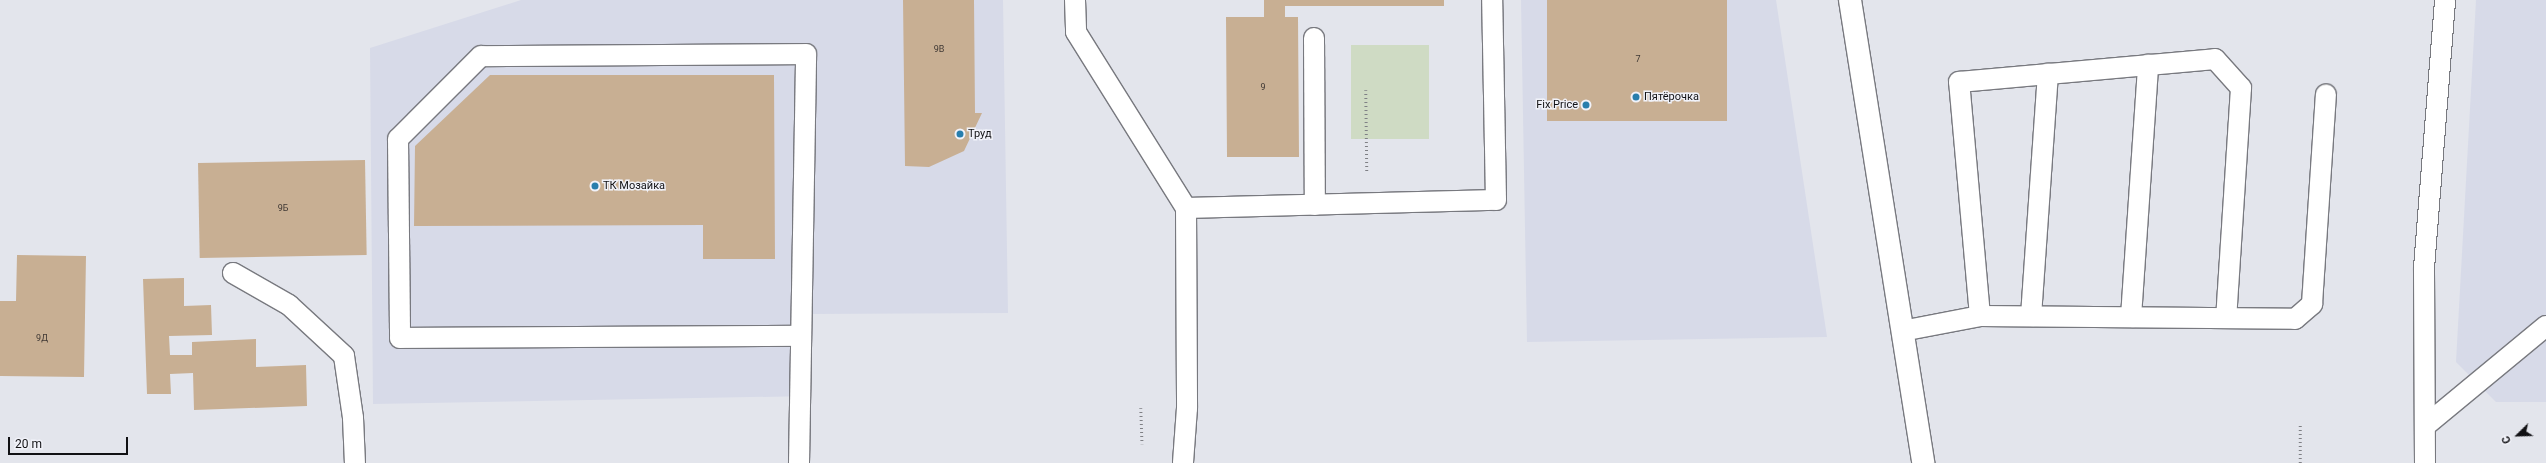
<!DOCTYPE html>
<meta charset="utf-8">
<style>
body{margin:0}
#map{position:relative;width:2546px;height:463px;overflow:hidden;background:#e3e5ec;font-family:Roboto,sans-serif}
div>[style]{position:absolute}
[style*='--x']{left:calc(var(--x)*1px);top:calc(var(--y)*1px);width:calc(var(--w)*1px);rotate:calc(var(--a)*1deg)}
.built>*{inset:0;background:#d7dae8}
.green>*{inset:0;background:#cfdbc4;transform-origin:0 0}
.building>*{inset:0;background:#c8af93;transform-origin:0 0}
.path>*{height:2.5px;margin-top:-1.25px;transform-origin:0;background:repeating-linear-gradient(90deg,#7f8085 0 1px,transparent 0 4px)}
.roads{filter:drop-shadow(1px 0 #78797f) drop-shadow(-1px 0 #78797f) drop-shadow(0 1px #78797f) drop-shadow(0 -1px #78797f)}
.lane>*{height:20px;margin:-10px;padding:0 10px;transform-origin:10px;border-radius:10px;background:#fff}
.street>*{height:22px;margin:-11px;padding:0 11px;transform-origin:11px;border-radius:11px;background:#fff}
.dots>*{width:11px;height:11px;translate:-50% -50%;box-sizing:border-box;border:2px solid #f1f2f9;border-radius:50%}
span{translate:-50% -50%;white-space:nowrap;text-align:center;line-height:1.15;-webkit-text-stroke:3px #f1f2f9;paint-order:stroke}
.number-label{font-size:9px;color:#3f3834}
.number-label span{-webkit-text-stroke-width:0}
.poi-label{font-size:11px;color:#111114}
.left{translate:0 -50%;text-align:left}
.right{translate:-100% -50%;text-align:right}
.north{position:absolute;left:2498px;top:415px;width:40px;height:40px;-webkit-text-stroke:3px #f1f2f9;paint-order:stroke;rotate:247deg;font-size:11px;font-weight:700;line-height:16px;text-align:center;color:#111114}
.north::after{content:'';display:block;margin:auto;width:14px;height:18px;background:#111114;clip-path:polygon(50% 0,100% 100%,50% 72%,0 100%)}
.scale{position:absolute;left:8px;top:437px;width:120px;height:18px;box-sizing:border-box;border:2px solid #111114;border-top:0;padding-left:5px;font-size:12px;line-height:14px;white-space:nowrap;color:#111114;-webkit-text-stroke:3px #f1f2f9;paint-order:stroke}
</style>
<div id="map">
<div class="built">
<i style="clip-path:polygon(521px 0,1003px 0,1008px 313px,809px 314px,811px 396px,373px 404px,370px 48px)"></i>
<i style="clip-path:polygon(1521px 0,1776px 0,1827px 337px,1527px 342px)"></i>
<i style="clip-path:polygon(2476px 0,2546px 0,2546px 402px,2496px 402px,2456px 362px)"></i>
</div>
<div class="green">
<i style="left:1351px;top:45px;width:78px;height:94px"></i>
</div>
<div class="building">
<i style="clip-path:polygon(903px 0,974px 0,975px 113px,982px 113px,964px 151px,929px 167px,905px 166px)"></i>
<i style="clip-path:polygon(1264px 0,1444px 0,1444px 6px,1285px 6px,1285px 17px,1298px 17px,1299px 157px,1227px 157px,1226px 17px,1264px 17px)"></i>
<i style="left:1547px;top:0;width:180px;height:121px"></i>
<i style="clip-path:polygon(490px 75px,774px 75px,775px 259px,703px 259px,703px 225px,414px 226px,415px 146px)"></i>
<i style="left:365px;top:160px;width:95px;height:167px;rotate:89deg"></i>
<i style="clip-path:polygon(17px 255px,86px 256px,84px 377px,0 376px,0 301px,16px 301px)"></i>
<i style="clip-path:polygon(184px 278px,184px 306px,211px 305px,212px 335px,169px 336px,170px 355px,192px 355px,192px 342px,256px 339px,256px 367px,306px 365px,307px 406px,194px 410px,193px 373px,170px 374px,171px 394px,147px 394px,143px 279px)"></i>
</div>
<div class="path">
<i style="--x:1366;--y:90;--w:81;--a:89.3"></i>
<i style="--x:1141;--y:408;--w:36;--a:88"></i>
<i style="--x:2300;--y:463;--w:38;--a:-90"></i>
</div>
<div class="roads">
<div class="lane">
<i style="--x:1075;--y:0;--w:32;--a:88"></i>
<i style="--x:1076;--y:32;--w:208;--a:58"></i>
<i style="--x:1186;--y:208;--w:200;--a:89.7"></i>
<i style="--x:1187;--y:408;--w:55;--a:94.2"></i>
<i style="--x:1314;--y:38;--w:167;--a:89.7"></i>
<i style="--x:1186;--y:208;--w:310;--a:-1.5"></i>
<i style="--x:1496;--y:200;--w:200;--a:-91.1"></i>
<i style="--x:233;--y:273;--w:64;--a:29.7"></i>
<i style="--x:289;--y:305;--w:75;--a:42.8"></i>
<i style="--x:344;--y:356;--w:63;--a:81.7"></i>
<i style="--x:353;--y:418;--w:45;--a:87.5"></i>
<i style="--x:1980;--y:316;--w:235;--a:-95.1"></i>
<i style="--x:1959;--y:82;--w:257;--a:-5.1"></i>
<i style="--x:2215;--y:59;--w:39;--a:48"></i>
<i style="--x:2241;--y:88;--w:230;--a:93.7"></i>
<i style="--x:2031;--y:316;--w:243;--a:-86"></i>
<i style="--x:2131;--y:317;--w:253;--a:-86.1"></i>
<i style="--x:1902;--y:331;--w:79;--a:-10.9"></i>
<i style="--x:1980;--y:316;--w:315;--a:0.5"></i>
<i style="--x:2295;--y:319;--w:23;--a:-41"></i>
<i style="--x:2312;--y:304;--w:210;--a:-86.2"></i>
<i style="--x:2425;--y:426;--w:157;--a:-39.6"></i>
<i style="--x:799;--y:463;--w:409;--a:-89"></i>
<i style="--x:806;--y:54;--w:325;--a:179.6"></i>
<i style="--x:481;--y:56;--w:117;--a:135"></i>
<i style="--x:398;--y:139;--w:199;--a:89.4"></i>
<i style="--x:400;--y:338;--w:401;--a:-0.3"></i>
<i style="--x:2425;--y:463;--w:195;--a:-90.3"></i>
<i style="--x:2424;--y:268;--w:269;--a:-85.5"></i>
</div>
<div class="street">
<i style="--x:1850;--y:0;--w:469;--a:81"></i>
</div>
</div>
<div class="dots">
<i style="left:1636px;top:97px;background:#287ead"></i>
<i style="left:1586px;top:105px;background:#287ead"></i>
<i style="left:960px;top:134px;background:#287ead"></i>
<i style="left:595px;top:186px;background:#287ead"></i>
</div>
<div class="number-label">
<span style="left:939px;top:49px">9В</span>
<span style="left:1638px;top:59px">7</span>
<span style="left:1263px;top:87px">9</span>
<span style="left:283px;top:208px">9Б</span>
<span style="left:42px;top:338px">9Д</span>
</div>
<div class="poi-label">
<span class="left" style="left:1644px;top:97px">Пятёрочка</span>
<span class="right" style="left:1578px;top:105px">Fix Price</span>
<span class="left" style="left:968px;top:134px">Труд</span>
<span class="left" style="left:603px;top:186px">ТК Мозайка</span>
</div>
<div class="north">С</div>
<div class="scale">20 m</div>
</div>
